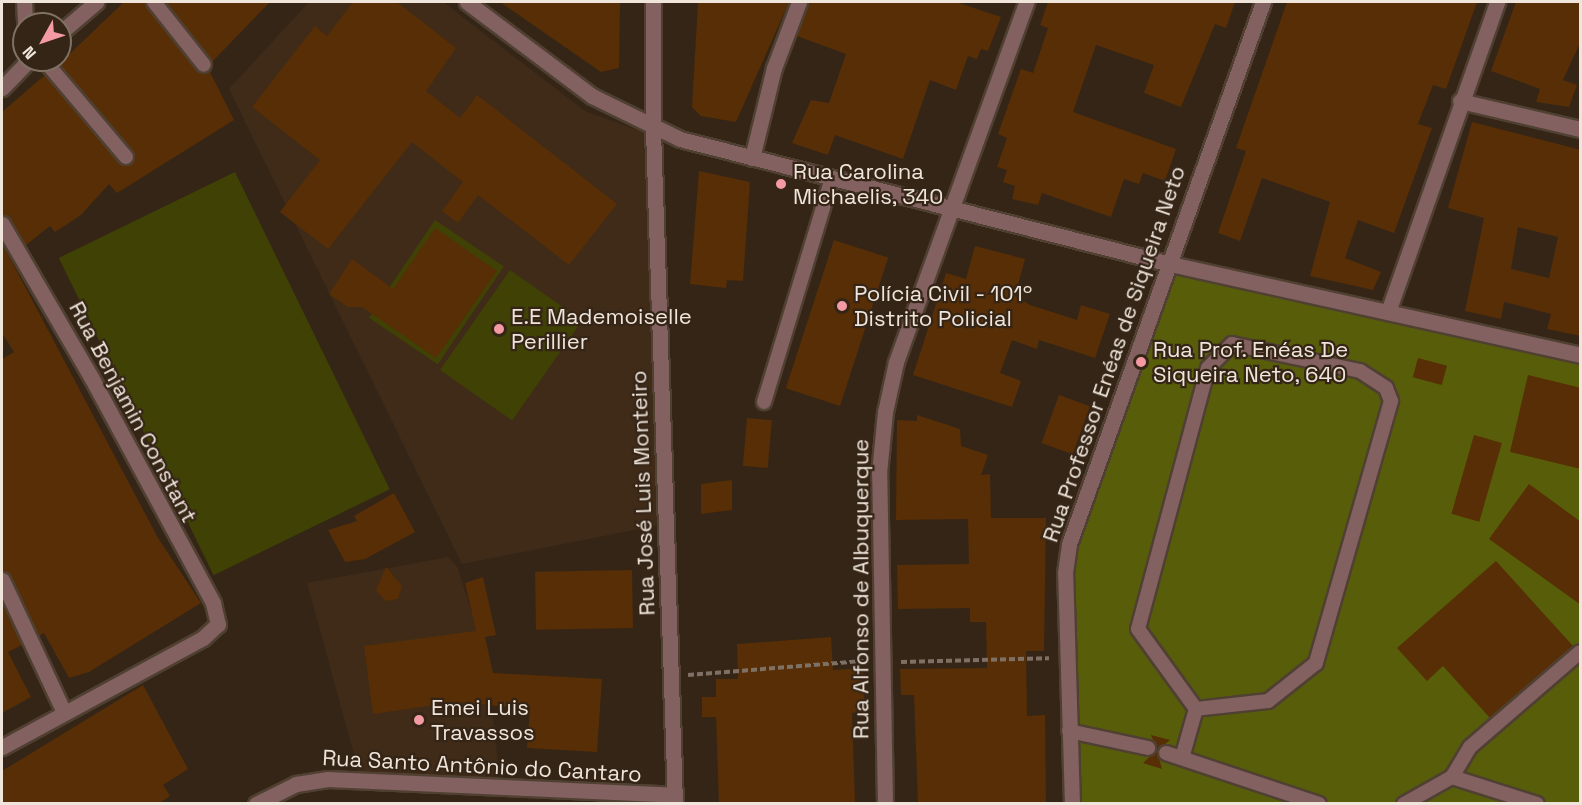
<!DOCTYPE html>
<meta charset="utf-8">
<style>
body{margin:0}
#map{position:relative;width:1582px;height:805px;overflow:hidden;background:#352517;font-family:"Space Grotesk",sans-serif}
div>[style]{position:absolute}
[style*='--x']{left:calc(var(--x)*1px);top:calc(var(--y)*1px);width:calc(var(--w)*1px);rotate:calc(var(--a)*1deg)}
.built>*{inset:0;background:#402b18}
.green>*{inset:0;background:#3f4204;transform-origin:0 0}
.forest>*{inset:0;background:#585d09}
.building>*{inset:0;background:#572e05;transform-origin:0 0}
.path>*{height:4px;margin-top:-2px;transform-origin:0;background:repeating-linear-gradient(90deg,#7e7064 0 6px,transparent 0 9px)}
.roads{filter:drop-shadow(2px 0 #4f4032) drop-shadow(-2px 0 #4f4032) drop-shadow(0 2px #4f4032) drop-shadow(0 -2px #4f4032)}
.service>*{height:14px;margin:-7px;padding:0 7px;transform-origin:7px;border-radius:7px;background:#836160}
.minor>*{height:15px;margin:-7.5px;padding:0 7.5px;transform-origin:7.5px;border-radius:7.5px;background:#836160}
.dots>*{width:16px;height:16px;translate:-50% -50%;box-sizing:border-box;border:3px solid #352517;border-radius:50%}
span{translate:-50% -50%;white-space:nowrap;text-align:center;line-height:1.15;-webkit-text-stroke:4.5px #352517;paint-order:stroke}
.poi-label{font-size:22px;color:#efe5db}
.left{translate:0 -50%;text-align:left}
.street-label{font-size:22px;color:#efe5db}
.frame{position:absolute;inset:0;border:3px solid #efe5db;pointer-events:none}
.north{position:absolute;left:12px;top:12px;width:60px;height:60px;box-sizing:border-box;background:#352517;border:2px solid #7f7265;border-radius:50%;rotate:230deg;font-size:16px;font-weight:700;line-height:24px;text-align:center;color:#efe5db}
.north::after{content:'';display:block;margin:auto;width:21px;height:27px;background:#f49aa2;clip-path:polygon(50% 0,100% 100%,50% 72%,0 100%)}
</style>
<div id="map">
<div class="built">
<i style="clip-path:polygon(309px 2px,443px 2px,585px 111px,645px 133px,659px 525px,462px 564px,229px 89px)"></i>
<i style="clip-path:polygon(448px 557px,458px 568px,487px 663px,500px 782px,360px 776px,307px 583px)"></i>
</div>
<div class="green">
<i style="left:235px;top:172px;width:353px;height:196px;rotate:64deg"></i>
<i style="left:435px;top:220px;width:83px;height:118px;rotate:34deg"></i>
<i style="left:510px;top:270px;width:88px;height:122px;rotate:35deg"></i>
</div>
<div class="forest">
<i style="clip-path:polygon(1166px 263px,1580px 361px,1580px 803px,1074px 804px,1065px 573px)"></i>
</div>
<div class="building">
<i style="clip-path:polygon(124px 2px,145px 2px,197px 71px,210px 72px,234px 120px,117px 193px,109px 184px,81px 215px,55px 232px,50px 226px,26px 245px,2px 214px,2px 112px,45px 75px,119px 163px,132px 163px,133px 151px,59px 64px)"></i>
<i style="clip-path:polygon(165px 2px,270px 2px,212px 62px)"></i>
<i style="clip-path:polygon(353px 2px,397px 2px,456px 48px,426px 91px,460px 118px,477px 95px,617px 204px,569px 265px,478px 195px,458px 223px,442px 211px,463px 182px,412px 142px,328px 249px,280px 212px,320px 160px,252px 107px,315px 26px,327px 36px)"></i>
<i style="clip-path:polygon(500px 2px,620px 2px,619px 68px,601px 72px)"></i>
<i style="clip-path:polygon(698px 2px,789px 2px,736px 122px,701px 116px,692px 107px)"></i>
<i style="clip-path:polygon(809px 2px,956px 2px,1001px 17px,988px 51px,981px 49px,977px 59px,968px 56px,956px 90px,930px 80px,903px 159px,835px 135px,828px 155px,792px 143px,811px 100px,829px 103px,846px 54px,797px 36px)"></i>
<i style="clip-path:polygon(1048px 2px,1235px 2px,1226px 28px,1215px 24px,1181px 107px,1144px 93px,1154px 65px,1096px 45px,1073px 112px,1176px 149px,1165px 181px,1143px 173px,1139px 184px,1124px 179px,1111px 217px,1042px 193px,1038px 205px,1012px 199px,1015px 186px,1003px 182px,1007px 170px,997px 167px,1007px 138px,998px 134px,1021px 69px,1033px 73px,1048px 28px,1040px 25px)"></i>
<i style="clip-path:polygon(1287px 2px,1477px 2px,1446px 89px,1433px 85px,1418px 124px,1432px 128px,1394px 233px,1358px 220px,1345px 258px,1381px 272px,1373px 290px,1310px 276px,1330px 202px,1262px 178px,1240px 241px,1218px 233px,1246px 151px,1236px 148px)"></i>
<i style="clip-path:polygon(1516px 2px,1581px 2px,1581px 41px,1563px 80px,1577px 85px,1569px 107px,1536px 102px,1540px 89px,1491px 71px)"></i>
<i style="clip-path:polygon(evenodd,1472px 122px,1581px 150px,1581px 336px,1547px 329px,1551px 314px,1504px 302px,1501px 319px,1465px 311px,1484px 218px,1448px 208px,1472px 122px,1518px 227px,1558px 237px,1549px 278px,1511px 269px,1518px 227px)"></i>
<i style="clip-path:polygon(699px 171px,750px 182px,743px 281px,727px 280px,726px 288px,690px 284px)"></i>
<i style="clip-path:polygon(435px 228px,497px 271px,436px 358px,362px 307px,348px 307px,329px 294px,352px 259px,393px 289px)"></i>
<i style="left:834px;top:240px;width:57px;height:156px;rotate:18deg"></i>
<i style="clip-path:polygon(2px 243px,158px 538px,201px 603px,89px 672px,69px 678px,44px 633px,39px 636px,11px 576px,2px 570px,2px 359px,14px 352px,2px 333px)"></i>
<i style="clip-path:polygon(975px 246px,1025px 259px,1015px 296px,1030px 305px,1077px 320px,1081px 305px,1110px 314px,1095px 358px,1039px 340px,1037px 349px,1012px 340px,1000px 373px,1021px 381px,1012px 407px,913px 375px,946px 273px,966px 279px)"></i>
<i style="left:1418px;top:358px;width:30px;height:20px;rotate:15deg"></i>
<i style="clip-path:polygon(1528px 375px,1581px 388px,1581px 469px,1510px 452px)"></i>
<i style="left:1059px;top:395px;width:33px;height:51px;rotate:20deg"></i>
<i style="clip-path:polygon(917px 415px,960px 429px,961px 446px,988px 455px,981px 475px,990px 474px,991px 518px,1046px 518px,1044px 651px,1026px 651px,1027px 716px,1045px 715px,1046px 804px,918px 804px,914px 695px,901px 695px,900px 669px,987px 668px,986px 622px,970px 622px,970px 608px,898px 609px,897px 565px,969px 564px,968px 519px,896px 520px,897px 420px,917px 421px)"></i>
<i style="left:747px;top:418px;width:25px;height:48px;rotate:5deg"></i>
<i style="left:1474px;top:435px;width:29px;height:82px;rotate:16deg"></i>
<i style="clip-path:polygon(732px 480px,732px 510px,701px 514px,701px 484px)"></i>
<i style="clip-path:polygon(1529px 484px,1581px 522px,1581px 605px,1489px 539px)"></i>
<i style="clip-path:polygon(394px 493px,415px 532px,365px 559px,345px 562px,328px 530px,357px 521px,354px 516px)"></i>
<i style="clip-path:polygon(1496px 561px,1573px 646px,1490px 718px,1443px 666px,1427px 681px,1397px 648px)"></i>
<i style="clip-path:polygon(386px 567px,402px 586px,398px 599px,385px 601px,376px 590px)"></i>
<i style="left:632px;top:570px;width:58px;height:97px;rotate:89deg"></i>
<i style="clip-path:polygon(483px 577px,496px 635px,485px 637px,493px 673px,602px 679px,597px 752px,527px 748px,530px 709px,456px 702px,373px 714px,364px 646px,476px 631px,465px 583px)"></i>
<i style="clip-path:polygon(2px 602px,22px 645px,8px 652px,31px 697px,2px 713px)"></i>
<i style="clip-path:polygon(831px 637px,833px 670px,863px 668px,865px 712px,852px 713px,855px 802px,719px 804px,716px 717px,702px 717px,702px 697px,716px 697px,716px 679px,738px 679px,737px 644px)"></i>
<i style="clip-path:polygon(143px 685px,188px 769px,163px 785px,170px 796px,158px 804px,2px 804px,2px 771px)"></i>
<i style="clip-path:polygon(1151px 735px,1170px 740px,1157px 751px,1162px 769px,1143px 763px,1157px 750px)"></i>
</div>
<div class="path">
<i style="--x:901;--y:662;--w:148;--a:-1.5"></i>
<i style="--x:688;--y:675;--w:176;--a:-4.6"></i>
</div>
<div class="roads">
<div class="service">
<i style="--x:154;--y:2;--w:80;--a:51.6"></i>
<i style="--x:44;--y:60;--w:127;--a:49.8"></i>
<i style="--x:1232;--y:344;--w:131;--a:11.9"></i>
<i style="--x:1360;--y:371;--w:31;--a:33"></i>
<i style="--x:1386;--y:388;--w:14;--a:69"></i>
<i style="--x:1391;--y:401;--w:273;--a:106"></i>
<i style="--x:1316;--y:663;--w:61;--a:141.6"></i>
<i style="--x:1268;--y:701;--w:72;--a:173.7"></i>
<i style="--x:1196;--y:709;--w:99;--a:-125.9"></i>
<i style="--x:1138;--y:629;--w:270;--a:-75"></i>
<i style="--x:1208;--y:368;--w:34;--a:-45"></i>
<i style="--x:764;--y:402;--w:234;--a:-73.1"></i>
<i style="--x:1069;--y:731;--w:81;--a:12.1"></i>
<i style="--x:1166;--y:753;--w:161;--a:18.4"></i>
<i style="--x:1182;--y:758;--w:51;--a:-74.1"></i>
<i style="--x:1452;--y:777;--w:35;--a:-59"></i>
<i style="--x:1470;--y:747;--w:145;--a:-40.8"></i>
<i style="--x:1404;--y:804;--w:55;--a:-29.4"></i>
<i style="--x:1452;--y:777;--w:89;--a:17.6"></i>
</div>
<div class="minor">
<i style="--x:24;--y:2;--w:22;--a:87"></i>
<i style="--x:467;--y:2;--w:156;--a:36.9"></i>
<i style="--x:592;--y:96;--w:98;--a:26"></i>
<i style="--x:680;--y:139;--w:502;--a:14.31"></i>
<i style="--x:1166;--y:263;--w:424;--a:12.5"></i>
<i style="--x:653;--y:2;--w:128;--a:90"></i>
<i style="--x:653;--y:130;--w:674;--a:88.13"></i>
<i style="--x:60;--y:33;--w:48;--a:-40.7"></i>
<i style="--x:2;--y:88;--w:39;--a:-46"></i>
<i style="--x:1460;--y:101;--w:123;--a:13.1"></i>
<i style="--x:752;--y:158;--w:93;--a:-76.3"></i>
<i style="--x:774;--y:68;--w:71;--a:-69.3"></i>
<i style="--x:2;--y:224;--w:177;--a:59.8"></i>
<i style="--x:91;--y:377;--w:257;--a:61.6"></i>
<i style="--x:213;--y:603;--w:22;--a:77"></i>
<i style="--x:218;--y:624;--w:21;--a:137"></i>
<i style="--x:203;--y:638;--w:229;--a:151.5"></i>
<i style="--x:1388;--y:312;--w:329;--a:-70.6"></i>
<i style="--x:2;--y:580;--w:144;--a:64.9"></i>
<i style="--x:256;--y:804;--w:45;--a:-26.6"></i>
<i style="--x:296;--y:784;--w:32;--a:-9"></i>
<i style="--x:328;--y:779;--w:347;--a:2.6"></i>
<i style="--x:885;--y:804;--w:331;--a:-91"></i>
<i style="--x:879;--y:473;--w:61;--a:-84.4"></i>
<i style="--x:885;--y:412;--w:51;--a:-77.6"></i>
<i style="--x:896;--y:362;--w:383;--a:-70.1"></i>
<i style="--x:1072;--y:804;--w:231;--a:-91.7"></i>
<i style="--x:1065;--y:573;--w:29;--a:-82"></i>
<i style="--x:1069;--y:544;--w:576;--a:-70.31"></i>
</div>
</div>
<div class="dots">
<i style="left:781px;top:184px;background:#f49aa2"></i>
<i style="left:842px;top:306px;background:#f49aa2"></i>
<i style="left:499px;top:329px;background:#f49aa2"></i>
<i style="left:1141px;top:362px;background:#f49aa2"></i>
<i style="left:419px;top:720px;background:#f49aa2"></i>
</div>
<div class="poi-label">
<span class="left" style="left:793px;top:184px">Rua Carolina<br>Michaelis, 340</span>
<span class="left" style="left:854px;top:306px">Polícia Civil - 101º<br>Distrito Policial</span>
<span class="left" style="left:511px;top:329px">E.E Mademoiselle<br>Perillier</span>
<span class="left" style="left:1153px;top:362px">Rua Prof. Enéas De<br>Siqueira Neto, 640</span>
<span class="left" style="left:431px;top:720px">Emei Luis<br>Travassos</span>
</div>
<div class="street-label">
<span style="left:1114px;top:354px;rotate:-71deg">Rua Professor Enéas de Siqueira Neto</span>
<span style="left:133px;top:412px;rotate:62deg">Rua Benjamin Constant</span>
<span style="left:643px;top:493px;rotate:-92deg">Rua José Luis Monteiro</span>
<span style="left:861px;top:589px;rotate:-90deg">Rua Alfonso de Albuquerque</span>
<span style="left:482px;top:766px;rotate:3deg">Rua Santo Antônio do Cantaro</span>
</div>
<div class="frame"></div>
<div class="north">N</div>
</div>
